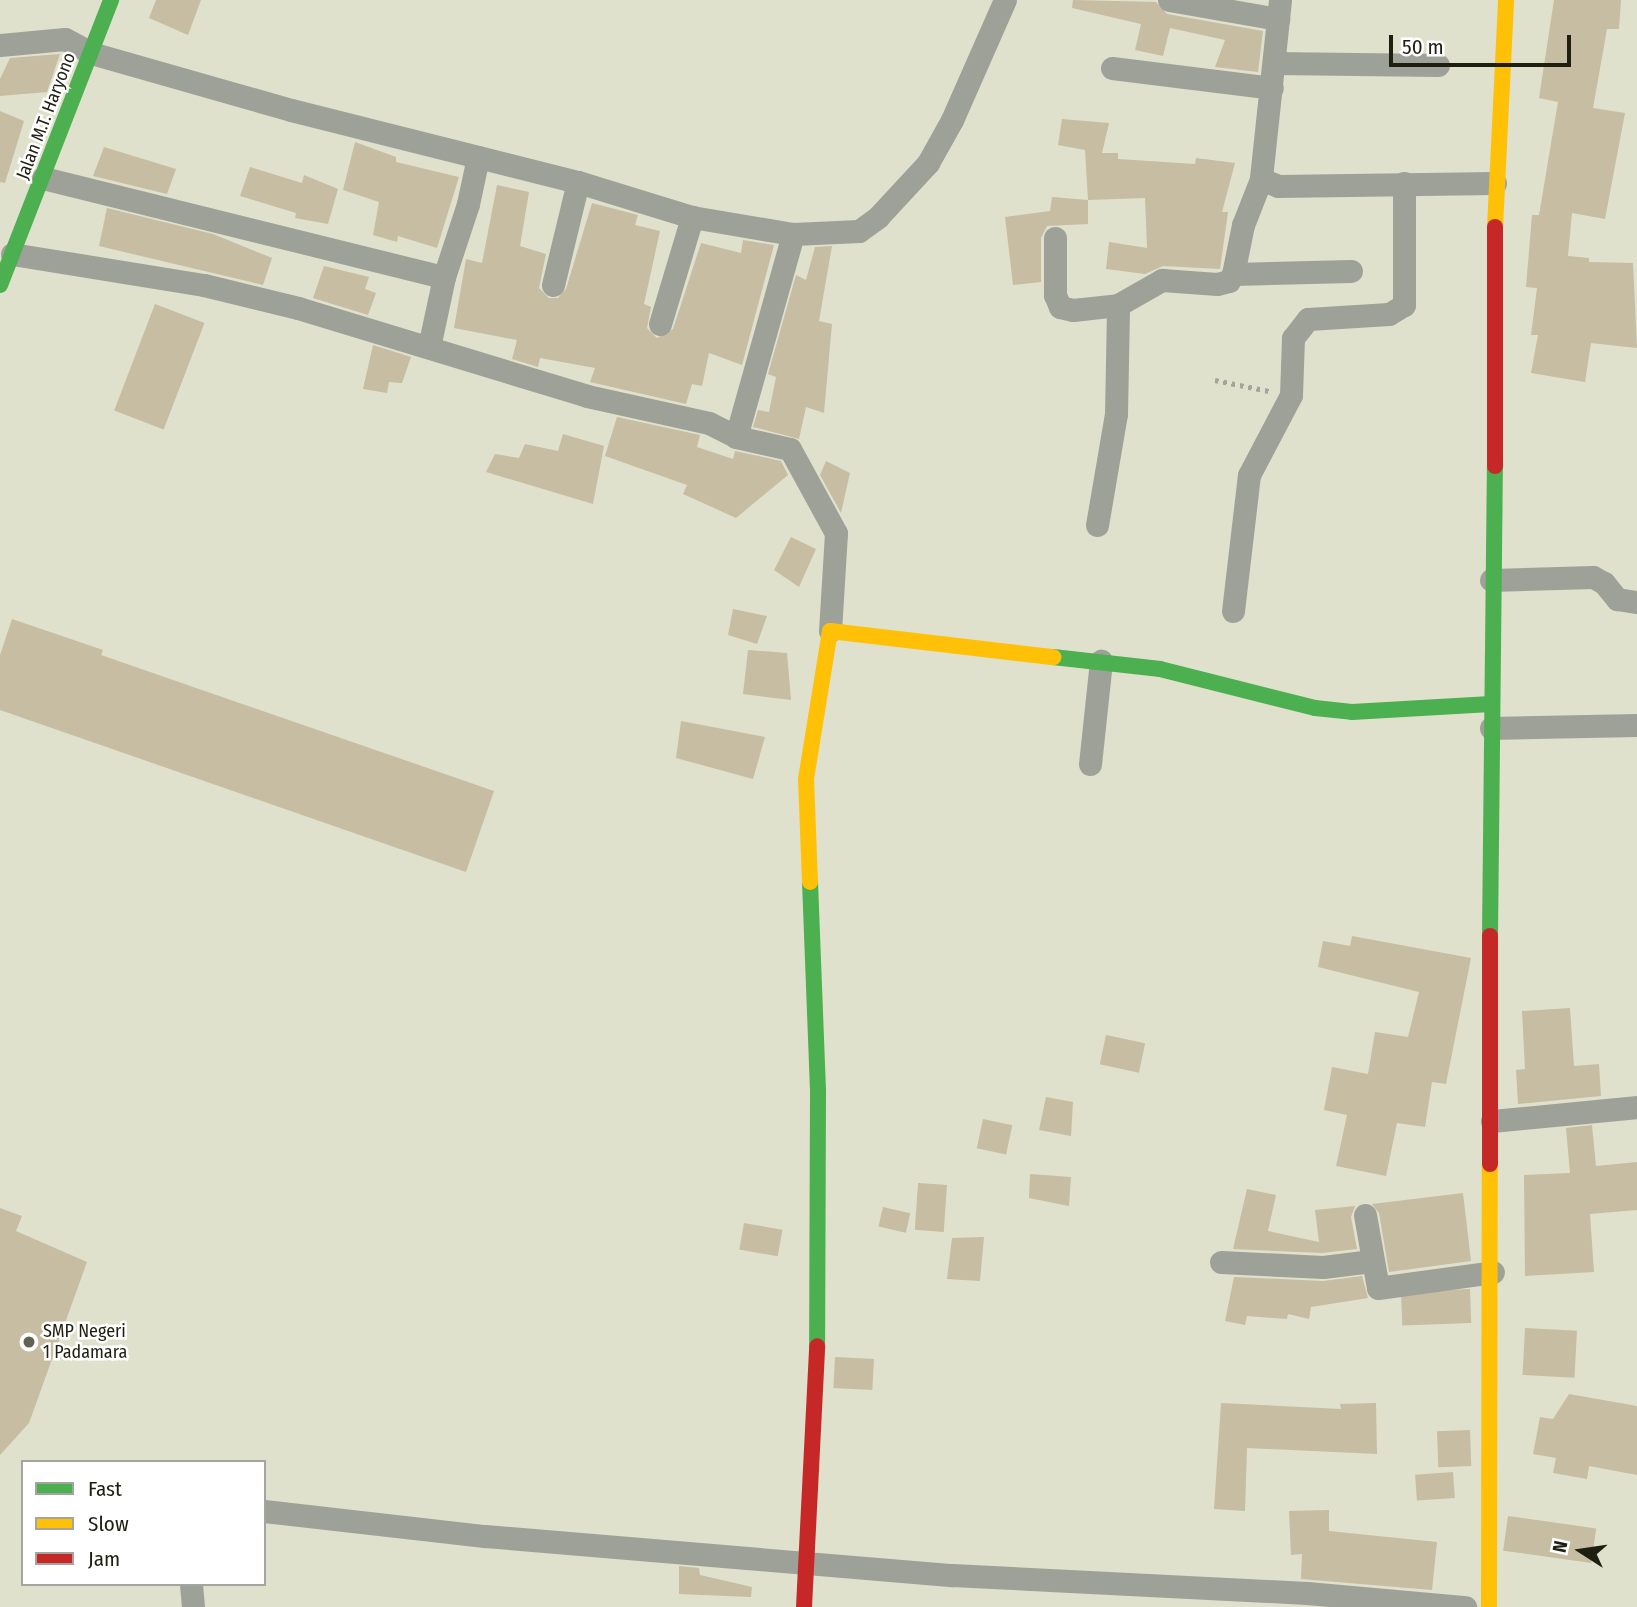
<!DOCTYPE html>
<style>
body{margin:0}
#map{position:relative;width:1637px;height:1607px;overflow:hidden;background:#dfe1cc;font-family:"Fira Sans Condensed",sans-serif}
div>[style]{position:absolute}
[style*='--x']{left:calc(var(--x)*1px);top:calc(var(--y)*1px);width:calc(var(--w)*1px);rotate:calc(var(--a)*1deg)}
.building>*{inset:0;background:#c6bda2;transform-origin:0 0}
.path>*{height:4.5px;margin-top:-2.25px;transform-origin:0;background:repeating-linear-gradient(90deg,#a3a59a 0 3.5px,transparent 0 8.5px)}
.street>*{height:23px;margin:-11.5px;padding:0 11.5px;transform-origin:11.5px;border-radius:11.5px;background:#9ea198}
.fast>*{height:16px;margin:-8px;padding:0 8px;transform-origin:8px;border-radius:8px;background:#4caf50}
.slow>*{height:16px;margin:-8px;padding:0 8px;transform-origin:8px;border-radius:8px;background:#ffc107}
.jam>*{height:16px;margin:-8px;padding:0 8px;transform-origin:8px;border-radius:8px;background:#c62828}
.dots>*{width:19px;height:19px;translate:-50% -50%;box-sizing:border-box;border:4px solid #fff;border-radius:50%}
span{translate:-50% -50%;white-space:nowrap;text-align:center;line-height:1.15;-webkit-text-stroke:5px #fff;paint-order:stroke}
.street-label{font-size:18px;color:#1e1e11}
.poi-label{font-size:18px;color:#1e1e11}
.left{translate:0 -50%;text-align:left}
.legend{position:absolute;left:21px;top:1460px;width:245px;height:126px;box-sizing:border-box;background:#fff;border:2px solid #a5a5a0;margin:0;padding:9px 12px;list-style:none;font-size:21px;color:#1e1e11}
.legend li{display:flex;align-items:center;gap:14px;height:35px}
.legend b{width:35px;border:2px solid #a5a5a0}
.north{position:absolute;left:1546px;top:1516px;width:70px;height:70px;-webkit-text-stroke:5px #fff;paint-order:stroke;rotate:282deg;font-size:19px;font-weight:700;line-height:28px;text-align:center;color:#1e1e11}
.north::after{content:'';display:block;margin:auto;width:24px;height:32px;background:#1e1e11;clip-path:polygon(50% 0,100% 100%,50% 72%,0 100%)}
.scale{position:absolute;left:1389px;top:35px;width:182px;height:32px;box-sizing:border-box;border:4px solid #1e1e11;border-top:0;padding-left:9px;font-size:21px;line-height:24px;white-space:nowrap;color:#1e1e11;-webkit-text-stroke:5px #fff;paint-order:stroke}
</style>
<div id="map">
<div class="building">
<i style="clip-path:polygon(156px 0,201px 0,188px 35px,149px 18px)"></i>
<i style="clip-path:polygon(1073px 0,1156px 2px,1167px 14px,1263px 31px,1258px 72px,1215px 67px,1225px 40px,1170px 28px,1163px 56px,1135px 50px,1141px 24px,1072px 8px)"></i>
<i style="clip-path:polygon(1554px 0,1621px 0,1619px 29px,1607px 29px,1593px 108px,1625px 113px,1605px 219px,1572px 213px,1568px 256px,1589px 258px,1589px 262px,1633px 263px,1637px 348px,1591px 343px,1585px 382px,1531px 373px,1538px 335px,1531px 335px,1537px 288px,1526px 287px,1532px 215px,1539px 215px,1558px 102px,1539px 98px)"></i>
<i style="clip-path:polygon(60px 54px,47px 92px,0 96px,0 79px,10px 58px)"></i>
<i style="clip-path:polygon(0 111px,24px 121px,5px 183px,0 182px)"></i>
<i style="clip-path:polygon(1062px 119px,1109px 123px,1102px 153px,1118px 153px,1118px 159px,1195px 164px,1196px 158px,1235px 163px,1222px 212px,1228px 212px,1220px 269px,1163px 266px,1145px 274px,1106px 269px,1109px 242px,1147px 248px,1145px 198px,1088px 200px,1085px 150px,1058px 145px)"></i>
<i style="clip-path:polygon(355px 142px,396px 157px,396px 162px,459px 177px,437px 248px,398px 236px,397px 242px,373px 235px,379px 202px,343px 190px)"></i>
<i style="clip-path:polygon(104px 147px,176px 169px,167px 194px,93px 176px)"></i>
<i style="clip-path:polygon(250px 167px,302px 183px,304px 175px,338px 189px,328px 224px,295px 218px,296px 213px,240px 196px)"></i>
<i style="clip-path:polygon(497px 185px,529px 192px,520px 246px,546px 254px,539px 288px,549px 298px,558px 298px,566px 289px,592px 203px,638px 215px,635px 225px,660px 231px,644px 304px,651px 307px,647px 328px,657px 338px,673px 329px,701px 243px,741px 253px,743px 240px,774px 245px,742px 365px,709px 353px,702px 386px,692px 384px,686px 404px,590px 382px,595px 368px,540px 358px,538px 367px,512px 359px,517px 340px,454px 328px,466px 259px,482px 263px)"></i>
<i style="clip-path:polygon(1052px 197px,1088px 200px,1088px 224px,1047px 226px,1041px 238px,1041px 282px,1013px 285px,1005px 217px,1050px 211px)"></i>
<i style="clip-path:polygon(107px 208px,213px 234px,272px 258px,263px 285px,99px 246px)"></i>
<i style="clip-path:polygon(832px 246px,819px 321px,832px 324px,824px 413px,806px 407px,799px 439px,753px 427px,758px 410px,769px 412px,776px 377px,768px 374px,796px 275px,806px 280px,815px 247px)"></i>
<i style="clip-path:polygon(324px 266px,369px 277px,365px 289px,376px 293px,368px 315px,313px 298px)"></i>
<i style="left:155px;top:304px;width:53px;height:114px;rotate:21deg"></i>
<i style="clip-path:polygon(373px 345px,411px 357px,402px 383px,389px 382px,387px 393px,363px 389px)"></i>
<i style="clip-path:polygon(617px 417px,700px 435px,697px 447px,733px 459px,735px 451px,781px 461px,788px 475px,736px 518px,683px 494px,687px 485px,605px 456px)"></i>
<i style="clip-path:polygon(563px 434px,604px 446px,593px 504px,486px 472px,495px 454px,519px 458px,525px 444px,558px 451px)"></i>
<i style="clip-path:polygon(826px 461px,850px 473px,841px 513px,820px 475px)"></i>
<i style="clip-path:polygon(791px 537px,816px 549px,799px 587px,774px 570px)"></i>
<i style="clip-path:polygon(733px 609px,767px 616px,757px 644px,728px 635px)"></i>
<i style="clip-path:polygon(12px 619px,103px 650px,101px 655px,494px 791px,466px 872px,0 710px,0 655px)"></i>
<i style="clip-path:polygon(748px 650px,787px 653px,791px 700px,743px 694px)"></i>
<i style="clip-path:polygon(681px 721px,765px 737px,753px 779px,676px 758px)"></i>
<i style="clip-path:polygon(1352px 936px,1471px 958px,1446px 1084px,1432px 1082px,1425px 1127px,1397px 1123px,1386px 1176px,1336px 1166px,1347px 1115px,1324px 1110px,1332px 1067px,1368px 1074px,1375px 1032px,1408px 1037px,1419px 992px,1318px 967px,1323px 941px,1350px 946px)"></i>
<i style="clip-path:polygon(1570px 1008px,1574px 1066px,1599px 1064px,1601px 1096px,1518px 1104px,1516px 1070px,1525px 1069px,1522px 1011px)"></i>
<i style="left:1106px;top:1035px;width:40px;height:30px;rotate:12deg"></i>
<i style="clip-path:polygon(1046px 1097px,1073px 1102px,1071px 1136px,1039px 1130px)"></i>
<i style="left:983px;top:1119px;width:30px;height:30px;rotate:12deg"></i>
<i style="clip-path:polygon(1592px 1125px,1596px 1166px,1637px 1162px,1637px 1210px,1590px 1214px,1594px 1272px,1525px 1276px,1524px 1175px,1570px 1173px,1566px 1128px)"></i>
<i style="clip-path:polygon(1030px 1174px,1071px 1177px,1069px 1206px,1029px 1198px)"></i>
<i style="left:947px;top:1185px;width:47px;height:29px;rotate:94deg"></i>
<i style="clip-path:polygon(1247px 1189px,1276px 1195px,1268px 1231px,1319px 1242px,1315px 1210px,1355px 1206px,1351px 1217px,1357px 1249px,1322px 1253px,1233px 1249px)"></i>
<i style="clip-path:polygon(1463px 1193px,1471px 1261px,1389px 1272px,1379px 1213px,1372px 1204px)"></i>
<i style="left:883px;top:1207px;width:28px;height:20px;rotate:13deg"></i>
<i style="clip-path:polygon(0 1208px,22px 1216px,16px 1231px,87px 1262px,29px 1423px,0 1455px)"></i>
<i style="left:744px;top:1223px;width:39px;height:27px;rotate:10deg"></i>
<i style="clip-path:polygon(984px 1237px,980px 1281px,947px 1279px,952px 1238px)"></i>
<i style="clip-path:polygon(1362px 1276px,1368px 1298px,1311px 1307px,1309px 1319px,1288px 1314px,1287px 1319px,1247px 1316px,1245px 1325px,1225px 1321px,1234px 1277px,1323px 1281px)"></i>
<i style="left:1470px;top:1289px;width:34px;height:69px;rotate:88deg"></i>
<i style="left:1525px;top:1328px;width:52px;height:47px;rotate:3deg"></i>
<i style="left:835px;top:1357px;width:39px;height:31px;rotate:3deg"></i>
<i style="clip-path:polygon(1569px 1394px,1637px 1406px,1637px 1475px,1589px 1466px,1587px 1479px,1553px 1473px,1556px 1458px,1533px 1454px,1540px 1417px,1553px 1419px)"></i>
<i style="clip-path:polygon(1221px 1403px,1341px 1409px,1340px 1404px,1376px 1403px,1377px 1454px,1247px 1448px,1245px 1511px,1214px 1509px)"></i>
<i style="left:1470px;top:1430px;width:36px;height:33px;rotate:88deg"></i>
<i style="left:1453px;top:1472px;width:26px;height:38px;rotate:86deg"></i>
<i style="clip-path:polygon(1329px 1510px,1329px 1531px,1437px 1542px,1432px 1590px,1301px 1579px,1302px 1554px,1291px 1555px,1289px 1511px)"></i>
<i style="left:1508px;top:1516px;width:89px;height:35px;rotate:8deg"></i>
<i style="clip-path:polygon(679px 1566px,699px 1568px,700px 1575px,752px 1587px,751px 1597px,679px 1594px)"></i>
</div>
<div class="path">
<i style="--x:1215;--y:380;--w:55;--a:11.5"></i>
</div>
<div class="street">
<i style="--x:1169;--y:0;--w:111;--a:9.9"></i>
<i style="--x:1280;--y:0;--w:180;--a:96.1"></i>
<i style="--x:1261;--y:179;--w:18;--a:22"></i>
<i style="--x:1278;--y:186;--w:217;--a:-0.8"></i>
<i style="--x:0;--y:45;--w:65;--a:-5.3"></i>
<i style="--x:65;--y:39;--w:30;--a:28"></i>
<i style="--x:91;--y:53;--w:208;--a:15.9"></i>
<i style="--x:291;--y:110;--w:296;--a:14.1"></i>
<i style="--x:578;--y:182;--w:119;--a:17.1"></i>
<i style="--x:692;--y:217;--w:102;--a:9.6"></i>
<i style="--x:793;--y:234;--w:66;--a:-2.6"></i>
<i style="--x:859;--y:231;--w:24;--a:-36"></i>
<i style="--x:878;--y:217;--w:74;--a:-47.2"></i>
<i style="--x:928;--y:163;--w:49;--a:-60.8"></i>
<i style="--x:952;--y:120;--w:131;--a:-66.2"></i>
<i style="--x:1274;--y:63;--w:164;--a:0.7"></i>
<i style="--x:1112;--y:68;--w:161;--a:7.1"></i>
<i style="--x:43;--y:178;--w:413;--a:13.9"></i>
<i style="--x:444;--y:277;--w:77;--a:-71.8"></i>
<i style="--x:468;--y:204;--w:48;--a:-78"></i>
<i style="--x:1055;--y:238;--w:57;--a:90"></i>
<i style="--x:1055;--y:295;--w:13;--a:67"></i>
<i style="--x:1060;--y:307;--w:13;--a:13"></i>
<i style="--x:1073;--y:310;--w:45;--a:-6.3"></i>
<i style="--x:1118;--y:305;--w:51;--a:-29.6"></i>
<i style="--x:1162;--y:280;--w:55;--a:4.2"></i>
<i style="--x:1217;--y:284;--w:12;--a:-14"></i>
<i style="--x:1229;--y:281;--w:8;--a:-60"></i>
<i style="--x:1233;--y:274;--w:118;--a:-1.5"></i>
<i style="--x:12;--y:254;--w:194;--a:9.2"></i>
<i style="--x:204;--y:285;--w:97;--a:13.7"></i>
<i style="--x:298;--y:308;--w:302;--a:16.9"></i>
<i style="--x:587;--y:396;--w:125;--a:12.5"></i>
<i style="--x:709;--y:423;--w:30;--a:27"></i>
<i style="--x:736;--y:437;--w:55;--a:12.5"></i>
<i style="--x:790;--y:449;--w:96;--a:61.3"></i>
<i style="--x:836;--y:533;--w:98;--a:93.5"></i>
<i style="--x:1233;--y:274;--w:50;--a:-78.5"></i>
<i style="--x:1243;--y:225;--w:49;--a:-68.6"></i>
<i style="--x:553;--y:285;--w:106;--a:-76.4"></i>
<i style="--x:660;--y:324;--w:112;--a:-73.3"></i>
<i style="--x:429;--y:347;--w:72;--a:-77.9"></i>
<i style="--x:736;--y:437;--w:211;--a:-74.3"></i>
<i style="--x:1097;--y:525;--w:113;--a:-80.3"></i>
<i style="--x:1116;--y:414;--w:109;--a:-88.9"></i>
<i style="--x:1491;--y:580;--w:102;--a:-1.7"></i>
<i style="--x:1593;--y:577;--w:13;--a:29"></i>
<i style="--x:1604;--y:583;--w:21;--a:51"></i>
<i style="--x:1617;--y:599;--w:20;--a:9"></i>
<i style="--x:1233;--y:611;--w:137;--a:-83.3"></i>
<i style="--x:1249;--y:475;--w:90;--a:-62.3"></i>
<i style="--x:1291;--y:395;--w:57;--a:-88"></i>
<i style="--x:1293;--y:338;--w:24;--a:-52"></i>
<i style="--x:1308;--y:319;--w:81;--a:-3.5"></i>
<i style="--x:1389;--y:314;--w:17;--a:-31"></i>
<i style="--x:1404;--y:305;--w:122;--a:-90"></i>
<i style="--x:1491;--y:728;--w:146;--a:-1.2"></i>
<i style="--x:1090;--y:764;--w:104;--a:-83.9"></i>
<i style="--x:1492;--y:1121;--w:146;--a:-5.5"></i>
<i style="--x:1365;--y:1215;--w:74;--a:79.9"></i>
<i style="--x:1378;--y:1288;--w:116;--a:-7.9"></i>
<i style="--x:1221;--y:1262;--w:102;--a:2.8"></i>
<i style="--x:1323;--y:1267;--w:49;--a:-7"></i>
<i style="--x:264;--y:1511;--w:222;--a:6.5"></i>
<i style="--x:485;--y:1536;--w:469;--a:4.8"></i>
<i style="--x:952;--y:1575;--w:355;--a:2.9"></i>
<i style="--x:1307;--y:1593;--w:159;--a:5.1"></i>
<i style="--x:191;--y:1584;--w:23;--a:85"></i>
</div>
<div class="fast">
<i style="--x:0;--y:285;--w:306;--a:-68.7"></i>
<i style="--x:1053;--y:657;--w:108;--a:6.4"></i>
<i style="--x:1160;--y:669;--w:160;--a:14.1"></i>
<i style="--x:1315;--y:708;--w:37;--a:6"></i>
<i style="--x:1352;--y:712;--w:139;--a:-3.3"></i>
<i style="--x:810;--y:882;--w:208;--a:87.8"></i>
<i style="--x:818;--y:1090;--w:256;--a:90.2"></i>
<i style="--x:1490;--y:936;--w:470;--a:-89.4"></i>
</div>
<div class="slow">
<i style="--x:1495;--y:227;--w:227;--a:-87.2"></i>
<i style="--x:810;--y:882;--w:103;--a:-92.2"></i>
<i style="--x:806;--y:779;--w:150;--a:-80.8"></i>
<i style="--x:830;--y:631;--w:225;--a:6.7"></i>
<i style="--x:1489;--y:1607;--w:443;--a:-89.9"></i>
</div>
<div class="jam">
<i style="--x:1495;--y:466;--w:239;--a:-90"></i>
<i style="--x:1490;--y:1164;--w:228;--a:-90"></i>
<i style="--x:804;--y:1607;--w:261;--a:-87.1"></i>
</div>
<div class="dots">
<i style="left:29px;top:1342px;background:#626252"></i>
</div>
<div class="street-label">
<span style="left:46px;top:116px;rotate:-69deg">Jalan M.T. Haryono</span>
</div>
<div class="poi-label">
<span class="left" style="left:43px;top:1342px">SMP Negeri<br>1 Padamara</span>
</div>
<ul class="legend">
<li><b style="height:9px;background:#4caf50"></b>Fast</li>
<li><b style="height:9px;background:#ffc107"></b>Slow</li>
<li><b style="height:9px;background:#c62828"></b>Jam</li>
</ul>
<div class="north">N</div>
<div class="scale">50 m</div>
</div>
